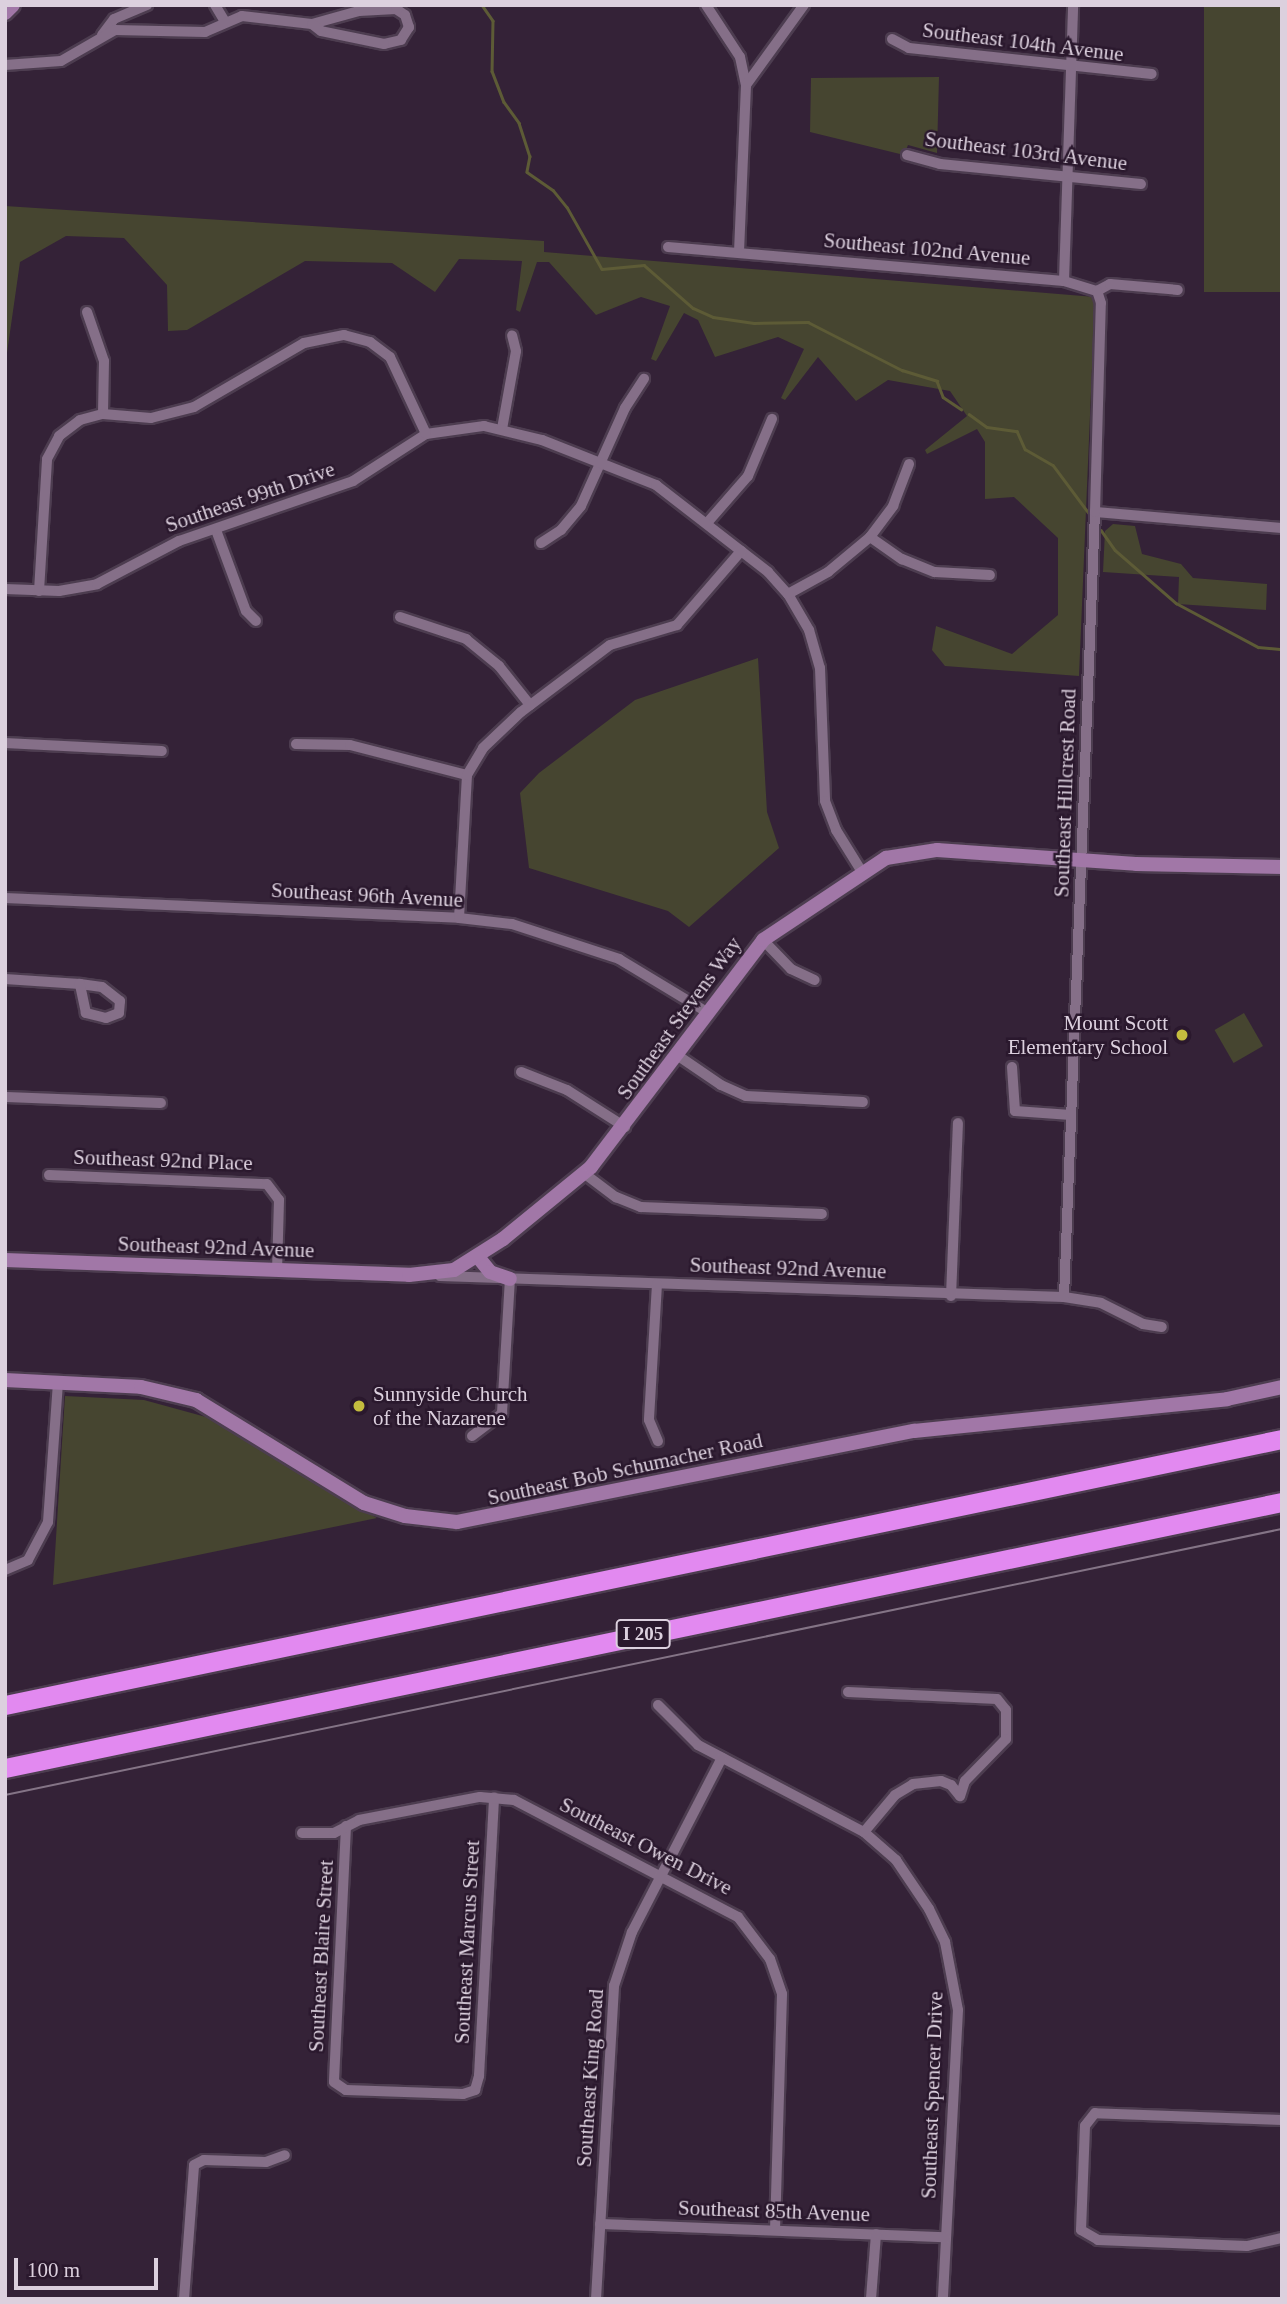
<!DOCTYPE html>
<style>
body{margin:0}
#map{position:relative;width:1287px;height:2304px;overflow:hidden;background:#342237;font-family:Georgia,serif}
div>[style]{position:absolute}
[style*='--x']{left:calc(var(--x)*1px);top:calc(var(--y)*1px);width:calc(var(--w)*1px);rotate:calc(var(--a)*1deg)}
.green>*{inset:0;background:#464530;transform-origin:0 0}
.stream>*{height:2.5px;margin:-1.25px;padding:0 1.25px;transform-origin:1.25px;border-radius:1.25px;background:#5d5b36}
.roads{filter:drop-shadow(2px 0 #4d3d50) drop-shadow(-2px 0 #4d3d50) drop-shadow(0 2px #4d3d50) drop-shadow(0 -2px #4d3d50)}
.street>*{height:10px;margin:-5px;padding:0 5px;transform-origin:5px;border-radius:5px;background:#856f88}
.secondary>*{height:14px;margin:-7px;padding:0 7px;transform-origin:7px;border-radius:7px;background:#a177a7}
.highway>*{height:19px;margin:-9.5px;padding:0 9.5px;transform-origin:9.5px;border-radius:9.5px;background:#e289f0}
.tram>*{height:2px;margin:-1px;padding:0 1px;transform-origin:1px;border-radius:1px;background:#847486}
.dots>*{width:19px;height:19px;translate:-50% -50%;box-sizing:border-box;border:4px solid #2a182d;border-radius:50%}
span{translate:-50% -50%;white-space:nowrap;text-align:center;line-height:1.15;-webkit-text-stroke:5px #2a182d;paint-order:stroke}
.shield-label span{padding:2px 5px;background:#2a182d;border:2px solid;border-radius:5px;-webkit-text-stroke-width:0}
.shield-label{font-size:19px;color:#dcd0de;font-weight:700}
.street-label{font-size:21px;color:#dcd0de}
.poi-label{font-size:21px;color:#dcd0de}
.right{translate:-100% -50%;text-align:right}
.left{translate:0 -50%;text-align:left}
.frame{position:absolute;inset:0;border:7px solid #dcd0de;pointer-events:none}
.scale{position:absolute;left:14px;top:2258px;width:144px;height:32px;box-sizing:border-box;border:4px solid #dcd0de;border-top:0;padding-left:9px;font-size:21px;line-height:24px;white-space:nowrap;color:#dcd0de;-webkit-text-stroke:5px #2a182d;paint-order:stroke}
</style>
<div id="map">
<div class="green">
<i style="left:1204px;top:5px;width:78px;height:287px"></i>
<i style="clip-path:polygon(939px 77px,937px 153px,908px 145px,904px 155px,810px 132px,811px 78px)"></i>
<i style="clip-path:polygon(5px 206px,544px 241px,544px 252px,1095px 297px,1079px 676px,945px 666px,932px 650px,936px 626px,1012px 654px,1058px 615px,1058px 538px,1014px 497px,985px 499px,985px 442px,977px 429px,927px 454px,925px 450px,967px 416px,950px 391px,888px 380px,856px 401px,818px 357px,785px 400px,781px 398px,804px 349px,778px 337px,715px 357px,698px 320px,684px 313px,656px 361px,651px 359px,670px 306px,641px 297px,596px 315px,549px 262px,537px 262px,520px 312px,516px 310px,522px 261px,459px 259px,435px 292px,392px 263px,305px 261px,187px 330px,168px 331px,167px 285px,124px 238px,66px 236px,20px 262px,5px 367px)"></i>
<i style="clip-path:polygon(1113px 524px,1135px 526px,1142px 554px,1181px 564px,1193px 578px,1267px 584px,1266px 610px,1178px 604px,1179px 577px,1103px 572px,1105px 531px)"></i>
<i style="clip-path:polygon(758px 658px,767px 812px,779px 848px,689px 927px,668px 911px,529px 868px,520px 793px,539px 773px,635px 700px)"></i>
<i style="left:1244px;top:1013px;width:38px;height:34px;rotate:60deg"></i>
<i style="clip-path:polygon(65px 1396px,144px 1400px,206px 1417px,377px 1518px,53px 1585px)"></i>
</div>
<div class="stream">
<i style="--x:482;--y:5;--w:19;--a:55"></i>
<i style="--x:493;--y:21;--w:50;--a:91.1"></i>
<i style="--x:492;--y:71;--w:33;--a:69"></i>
<i style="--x:504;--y:102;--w:26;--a:54"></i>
<i style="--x:519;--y:123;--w:35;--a:72"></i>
<i style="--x:530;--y:156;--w:16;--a:101"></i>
<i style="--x:527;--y:172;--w:32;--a:35"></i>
<i style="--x:553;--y:190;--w:22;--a:51"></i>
<i style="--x:567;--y:207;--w:71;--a:60.6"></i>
<i style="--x:602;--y:269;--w:42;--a:-5.4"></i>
<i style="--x:644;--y:265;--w:65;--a:41.3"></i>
<i style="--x:693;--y:308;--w:22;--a:24"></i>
<i style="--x:713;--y:317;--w:41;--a:8.3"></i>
<i style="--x:754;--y:323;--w:54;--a:-1.1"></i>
<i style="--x:808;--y:322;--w:106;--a:27.1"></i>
<i style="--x:902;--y:370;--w:37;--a:17"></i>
<i style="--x:937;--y:381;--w:17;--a:69"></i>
<i style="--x:943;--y:397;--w:22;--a:34"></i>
<i style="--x:969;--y:414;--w:22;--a:36"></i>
<i style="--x:987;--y:427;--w:30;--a:8"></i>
<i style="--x:1017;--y:431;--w:20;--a:66"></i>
<i style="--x:1025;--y:449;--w:32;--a:30"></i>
<i style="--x:1053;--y:465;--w:59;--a:53.3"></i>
<i style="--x:1101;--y:530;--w:24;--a:55"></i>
<i style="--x:1115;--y:550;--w:81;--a:41"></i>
<i style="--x:1176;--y:603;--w:93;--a:28.2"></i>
<i style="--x:1258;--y:647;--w:24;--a:5"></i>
</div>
<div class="roads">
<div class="street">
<i style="--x:215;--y:5;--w:17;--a:59"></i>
<i style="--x:706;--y:5;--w:62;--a:56.8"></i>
<i style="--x:740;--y:57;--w:29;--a:78"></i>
<i style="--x:746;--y:85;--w:166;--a:92.4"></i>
<i style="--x:102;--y:35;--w:20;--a:-53"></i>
<i style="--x:114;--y:19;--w:36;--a:-23"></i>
<i style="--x:892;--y:39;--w:19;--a:28"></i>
<i style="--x:909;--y:48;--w:244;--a:6.1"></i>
<i style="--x:5;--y:65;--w:56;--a:-4.1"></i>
<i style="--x:61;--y:61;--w:62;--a:-29.9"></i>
<i style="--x:115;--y:30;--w:90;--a:1.3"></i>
<i style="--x:205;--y:32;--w:40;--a:-23.4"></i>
<i style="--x:242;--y:16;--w:70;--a:6.5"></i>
<i style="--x:312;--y:24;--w:49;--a:-15.5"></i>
<i style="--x:359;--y:11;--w:37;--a:-3"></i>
<i style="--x:396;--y:9;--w:11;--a:34"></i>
<i style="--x:405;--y:15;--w:13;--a:72"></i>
<i style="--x:409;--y:27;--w:15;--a:122"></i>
<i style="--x:401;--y:40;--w:17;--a:167"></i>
<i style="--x:384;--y:44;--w:64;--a:-168.3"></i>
<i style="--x:321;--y:31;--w:11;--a:-142"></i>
<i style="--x:746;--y:85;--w:99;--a:-54.1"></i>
<i style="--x:907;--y:155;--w:34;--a:15"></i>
<i style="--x:940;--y:164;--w:202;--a:5.7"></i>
<i style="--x:668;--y:247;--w:397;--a:4.9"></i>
<i style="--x:1064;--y:281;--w:34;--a:17"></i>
<i style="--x:1097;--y:291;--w:15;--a:-28"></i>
<i style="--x:1110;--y:284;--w:68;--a:5"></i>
<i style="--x:1064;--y:281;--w:276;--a:-88.1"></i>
<i style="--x:87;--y:312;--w:52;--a:70.9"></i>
<i style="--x:104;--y:361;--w:53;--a:91.1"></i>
<i style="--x:502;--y:429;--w:79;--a:-79.8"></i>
<i style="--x:516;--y:351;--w:16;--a:-104"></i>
<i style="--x:1095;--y:512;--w:188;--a:4.9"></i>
<i style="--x:707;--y:523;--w:62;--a:-48.9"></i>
<i style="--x:748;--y:476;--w:62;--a:-67.2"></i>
<i style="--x:216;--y:530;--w:86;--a:69.7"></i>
<i style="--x:246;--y:611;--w:14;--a:45"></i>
<i style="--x:870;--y:537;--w:39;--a:35"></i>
<i style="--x:902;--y:559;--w:35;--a:22"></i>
<i style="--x:935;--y:572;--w:55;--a:3.1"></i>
<i style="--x:541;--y:543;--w:24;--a:-33"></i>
<i style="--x:561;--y:530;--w:31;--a:-50"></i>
<i style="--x:581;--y:506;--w:107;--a:-65.8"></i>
<i style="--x:625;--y:408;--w:35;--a:-57"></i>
<i style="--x:5;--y:589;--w:54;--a:2.1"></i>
<i style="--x:59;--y:591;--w:39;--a:-10"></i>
<i style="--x:97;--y:584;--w:93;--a:-27.7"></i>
<i style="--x:179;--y:541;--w:184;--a:-19"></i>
<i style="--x:353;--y:481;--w:87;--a:-32.8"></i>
<i style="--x:426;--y:434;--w:59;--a:-7.9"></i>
<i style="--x:484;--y:426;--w:60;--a:13.6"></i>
<i style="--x:542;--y:440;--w:123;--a:21.5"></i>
<i style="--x:656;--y:485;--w:142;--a:37.8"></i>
<i style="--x:768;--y:572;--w:30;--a:48"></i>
<i style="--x:788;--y:594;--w:42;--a:59.7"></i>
<i style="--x:809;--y:630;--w:40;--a:74"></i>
<i style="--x:820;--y:668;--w:133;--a:87.8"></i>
<i style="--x:825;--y:801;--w:31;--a:69"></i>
<i style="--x:836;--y:830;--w:49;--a:58.2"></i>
<i style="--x:39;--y:591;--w:132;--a:-86.5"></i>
<i style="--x:47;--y:459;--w:26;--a:-62"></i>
<i style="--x:59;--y:436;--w:26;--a:-37"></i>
<i style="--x:80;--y:420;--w:24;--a:-15"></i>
<i style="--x:103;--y:414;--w:48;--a:4.8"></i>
<i style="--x:151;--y:418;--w:44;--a:-14.3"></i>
<i style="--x:194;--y:407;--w:127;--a:-30.2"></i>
<i style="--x:304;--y:343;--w:41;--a:-11.3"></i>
<i style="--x:344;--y:335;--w:27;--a:15"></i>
<i style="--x:370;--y:342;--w:25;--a:37"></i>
<i style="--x:390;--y:357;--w:85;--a:64.9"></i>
<i style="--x:788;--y:594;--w:46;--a:-28.8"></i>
<i style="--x:828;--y:572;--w:55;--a:-39.8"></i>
<i style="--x:870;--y:537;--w:39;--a:-53"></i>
<i style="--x:893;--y:506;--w:45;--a:-69.1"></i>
<i style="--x:400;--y:617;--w:70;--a:18.4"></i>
<i style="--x:466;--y:639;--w:43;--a:39.3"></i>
<i style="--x:499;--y:666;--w:50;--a:51.5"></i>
<i style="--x:5;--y:743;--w:157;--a:2.9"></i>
<i style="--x:296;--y:744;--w:54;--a:1.1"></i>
<i style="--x:350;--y:745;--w:121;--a:14.4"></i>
<i style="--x:5;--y:898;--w:454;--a:2.5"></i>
<i style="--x:459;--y:918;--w:53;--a:6.5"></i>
<i style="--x:512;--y:924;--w:113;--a:18.1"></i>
<i style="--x:619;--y:959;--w:103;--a:31.1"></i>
<i style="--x:459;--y:918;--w:143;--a:-86.8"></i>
<i style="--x:467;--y:775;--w:31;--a:-59"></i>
<i style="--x:483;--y:748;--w:52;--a:-43.5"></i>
<i style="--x:521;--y:712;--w:111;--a:-37"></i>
<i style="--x:610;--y:645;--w:70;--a:-16.6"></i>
<i style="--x:677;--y:625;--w:98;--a:-49.1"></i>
<i style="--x:763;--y:940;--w:40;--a:46"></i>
<i style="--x:791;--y:969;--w:26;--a:25"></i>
<i style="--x:5;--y:979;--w:75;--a:3.8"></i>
<i style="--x:80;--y:984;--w:22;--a:8"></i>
<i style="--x:102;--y:987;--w:23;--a:38"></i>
<i style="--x:120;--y:1001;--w:12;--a:95"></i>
<i style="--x:119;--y:1013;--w:14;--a:159"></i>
<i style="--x:106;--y:1018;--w:21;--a:-166"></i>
<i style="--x:86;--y:1013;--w:30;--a:-102"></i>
<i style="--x:677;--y:1055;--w:53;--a:34.3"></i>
<i style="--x:721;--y:1085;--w:27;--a:24"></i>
<i style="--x:746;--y:1096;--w:117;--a:2.9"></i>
<i style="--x:1012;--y:1067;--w:44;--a:86.1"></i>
<i style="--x:1015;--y:1111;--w:56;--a:4.1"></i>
<i style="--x:521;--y:1072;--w:49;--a:21.4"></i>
<i style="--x:567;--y:1090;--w:69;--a:32.5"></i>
<i style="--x:5;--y:1097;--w:156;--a:2.2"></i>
<i style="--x:585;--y:1174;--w:39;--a:37"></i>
<i style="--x:616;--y:1197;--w:27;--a:22"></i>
<i style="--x:641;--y:1207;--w:181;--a:2.2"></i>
<i style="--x:49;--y:1175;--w:218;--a:2.4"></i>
<i style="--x:267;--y:1184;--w:20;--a:53"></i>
<i style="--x:279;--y:1200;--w:71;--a:91.6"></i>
<i style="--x:440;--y:1276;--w:624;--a:1.93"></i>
<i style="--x:1064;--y:1297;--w:37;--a:9"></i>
<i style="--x:1101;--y:1303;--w:47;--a:26.6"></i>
<i style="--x:1143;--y:1324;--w:19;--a:9"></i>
<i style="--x:657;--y:1284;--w:136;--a:93.4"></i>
<i style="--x:649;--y:1420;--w:23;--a:67"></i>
<i style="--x:951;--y:1296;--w:173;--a:-87.7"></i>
<i style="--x:1064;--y:1297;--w:786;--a:-87.74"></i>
<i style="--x:1095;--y:512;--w:209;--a:-88.4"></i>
<i style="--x:1101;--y:303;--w:13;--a:-108"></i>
<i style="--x:472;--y:1436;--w:38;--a:-37"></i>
<i style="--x:502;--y:1413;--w:134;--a:-86.6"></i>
<i style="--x:5;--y:1570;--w:25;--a:-23"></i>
<i style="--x:28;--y:1560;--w:43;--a:-62.2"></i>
<i style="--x:48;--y:1522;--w:140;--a:-85.9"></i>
<i style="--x:848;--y:1692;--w:149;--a:2.7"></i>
<i style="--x:997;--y:1699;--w:14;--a:51"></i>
<i style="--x:1006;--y:1710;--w:29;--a:90"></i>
<i style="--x:1006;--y:1739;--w:59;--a:134.3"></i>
<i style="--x:965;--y:1781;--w:16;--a:108"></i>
<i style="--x:658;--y:1705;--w:57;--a:45"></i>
<i style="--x:698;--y:1745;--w:187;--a:27.7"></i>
<i style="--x:864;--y:1832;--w:43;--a:41.2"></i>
<i style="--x:896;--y:1860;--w:59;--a:56"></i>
<i style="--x:929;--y:1909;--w:37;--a:64"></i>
<i style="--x:945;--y:1942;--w:69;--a:79.2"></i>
<i style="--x:958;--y:2010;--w:289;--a:93"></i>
<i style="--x:346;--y:1826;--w:256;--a:92.7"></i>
<i style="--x:334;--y:2082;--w:14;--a:34"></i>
<i style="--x:346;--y:2090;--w:117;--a:2"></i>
<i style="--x:463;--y:2094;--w:13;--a:-18"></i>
<i style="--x:475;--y:2090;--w:15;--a:-74"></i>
<i style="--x:479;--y:2076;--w:279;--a:-86.9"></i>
<i style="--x:864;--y:1832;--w:48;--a:-50"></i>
<i style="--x:895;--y:1795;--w:21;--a:-31"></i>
<i style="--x:913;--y:1784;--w:28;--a:-6"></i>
<i style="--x:941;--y:1781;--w:11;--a:22"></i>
<i style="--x:951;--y:1785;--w:14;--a:51"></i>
<i style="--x:302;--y:1833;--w:32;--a:0"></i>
<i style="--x:334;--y:1833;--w:28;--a:-27"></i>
<i style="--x:359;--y:1820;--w:123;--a:-10.8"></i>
<i style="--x:480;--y:1797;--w:34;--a:5"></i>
<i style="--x:514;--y:1800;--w:253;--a:27.6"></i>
<i style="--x:738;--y:1917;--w:53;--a:52.7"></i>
<i style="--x:770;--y:1959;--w:37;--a:71"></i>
<i style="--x:782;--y:1994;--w:236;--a:91.7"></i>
<i style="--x:1282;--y:2120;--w:187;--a:-177.9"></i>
<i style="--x:1095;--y:2113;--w:16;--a:128"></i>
<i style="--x:1085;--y:2126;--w:104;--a:92.2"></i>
<i style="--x:1081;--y:2230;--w:20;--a:30"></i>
<i style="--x:1098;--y:2240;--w:149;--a:2.3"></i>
<i style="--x:1247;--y:2246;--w:36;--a:-13"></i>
<i style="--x:600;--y:2224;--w:346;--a:2.2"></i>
<i style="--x:184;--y:2299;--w:134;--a:-85.7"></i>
<i style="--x:194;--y:2165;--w:11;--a:-27"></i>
<i style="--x:204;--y:2160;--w:62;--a:1.8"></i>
<i style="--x:266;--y:2162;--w:20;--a:-20"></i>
<i style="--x:596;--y:2299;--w:314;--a:-86.7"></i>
<i style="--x:614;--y:1986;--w:57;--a:-71.6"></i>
<i style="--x:632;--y:1932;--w:196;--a:-62.7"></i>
<i style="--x:871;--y:2299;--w:65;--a:-85.6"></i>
</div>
<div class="secondary">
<i style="--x:5;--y:13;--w:11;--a:-45"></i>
<i style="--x:478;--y:1257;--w:19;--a:51"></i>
<i style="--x:490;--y:1272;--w:21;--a:19"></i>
<i style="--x:5;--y:1260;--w:404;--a:2.1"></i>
<i style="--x:409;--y:1275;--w:45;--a:-6.3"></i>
<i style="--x:454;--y:1270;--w:58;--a:-32.3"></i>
<i style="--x:503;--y:1239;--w:114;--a:-39.3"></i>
<i style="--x:591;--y:1167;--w:285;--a:-52.8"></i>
<i style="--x:763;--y:940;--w:148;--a:-33.7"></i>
<i style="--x:886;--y:858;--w:52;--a:-8.9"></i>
<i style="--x:937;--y:850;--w:199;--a:4"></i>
<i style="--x:1136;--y:864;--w:146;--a:1.2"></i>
<i style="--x:5;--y:1380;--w:136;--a:2.9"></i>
<i style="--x:141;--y:1387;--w:57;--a:13.3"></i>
<i style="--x:196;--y:1400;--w:197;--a:31.5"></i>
<i style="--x:364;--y:1503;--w:43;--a:17.6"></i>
<i style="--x:405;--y:1516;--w:52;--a:6.6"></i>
<i style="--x:457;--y:1522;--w:466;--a:-11.3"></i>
<i style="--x:914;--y:1431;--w:315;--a:-5.8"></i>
<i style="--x:1227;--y:1399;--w:56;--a:-12.3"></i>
</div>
<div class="highway">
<i style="--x:5;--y:1705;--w:1304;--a:-11.77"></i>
<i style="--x:5;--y:1768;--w:1304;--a:-11.77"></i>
</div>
</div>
<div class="tram">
<i style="--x:5;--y:1795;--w:1304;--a:-11.77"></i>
</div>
<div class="dots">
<i style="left:1182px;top:1035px;background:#c4bc3e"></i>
<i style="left:359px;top:1406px;background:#c4bc3e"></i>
</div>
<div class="shield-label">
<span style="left:643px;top:1634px">I 205</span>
</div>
<div class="street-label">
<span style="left:1023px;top:42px;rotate:7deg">Southeast 104th Avenue</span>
<span style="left:1026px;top:151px;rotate:7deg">Southeast 103rd Avenue</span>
<span style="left:927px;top:249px;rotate:5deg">Southeast 102nd Avenue</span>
<span style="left:250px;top:497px;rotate:-19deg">Southeast 99th Drive</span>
<span style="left:1065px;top:793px;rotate:-88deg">Southeast Hillcrest Road</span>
<span style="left:367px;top:895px;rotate:3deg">Southeast 96th Avenue</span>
<span style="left:679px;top:1018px;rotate:-54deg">Southeast Stevens Way</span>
<span style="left:163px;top:1160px;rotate:2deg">Southeast 92nd Place</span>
<span style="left:216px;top:1247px;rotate:2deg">Southeast 92nd Avenue</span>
<span style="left:788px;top:1268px;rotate:2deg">Southeast 92nd Avenue</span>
<span style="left:625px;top:1469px;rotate:-12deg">Southeast Bob Schumacher Road</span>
<span style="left:646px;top:1846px;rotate:27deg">Southeast Owen Drive</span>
<span style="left:467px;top:1942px;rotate:-87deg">Southeast Marcus Street</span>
<span style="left:321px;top:1956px;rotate:-87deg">Southeast Blaire Street</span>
<span style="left:590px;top:2078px;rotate:-86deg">Southeast King Road</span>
<span style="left:932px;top:2095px;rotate:-88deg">Southeast Spencer Drive</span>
<span style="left:774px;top:2211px;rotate:2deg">Southeast 85th Avenue</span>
</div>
<div class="poi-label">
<span class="right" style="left:1168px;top:1035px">Mount Scott<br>Elementary School</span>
<span class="left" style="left:373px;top:1406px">Sunnyside Church<br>of the Nazarene</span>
</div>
<div class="frame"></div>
<div class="scale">100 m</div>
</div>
